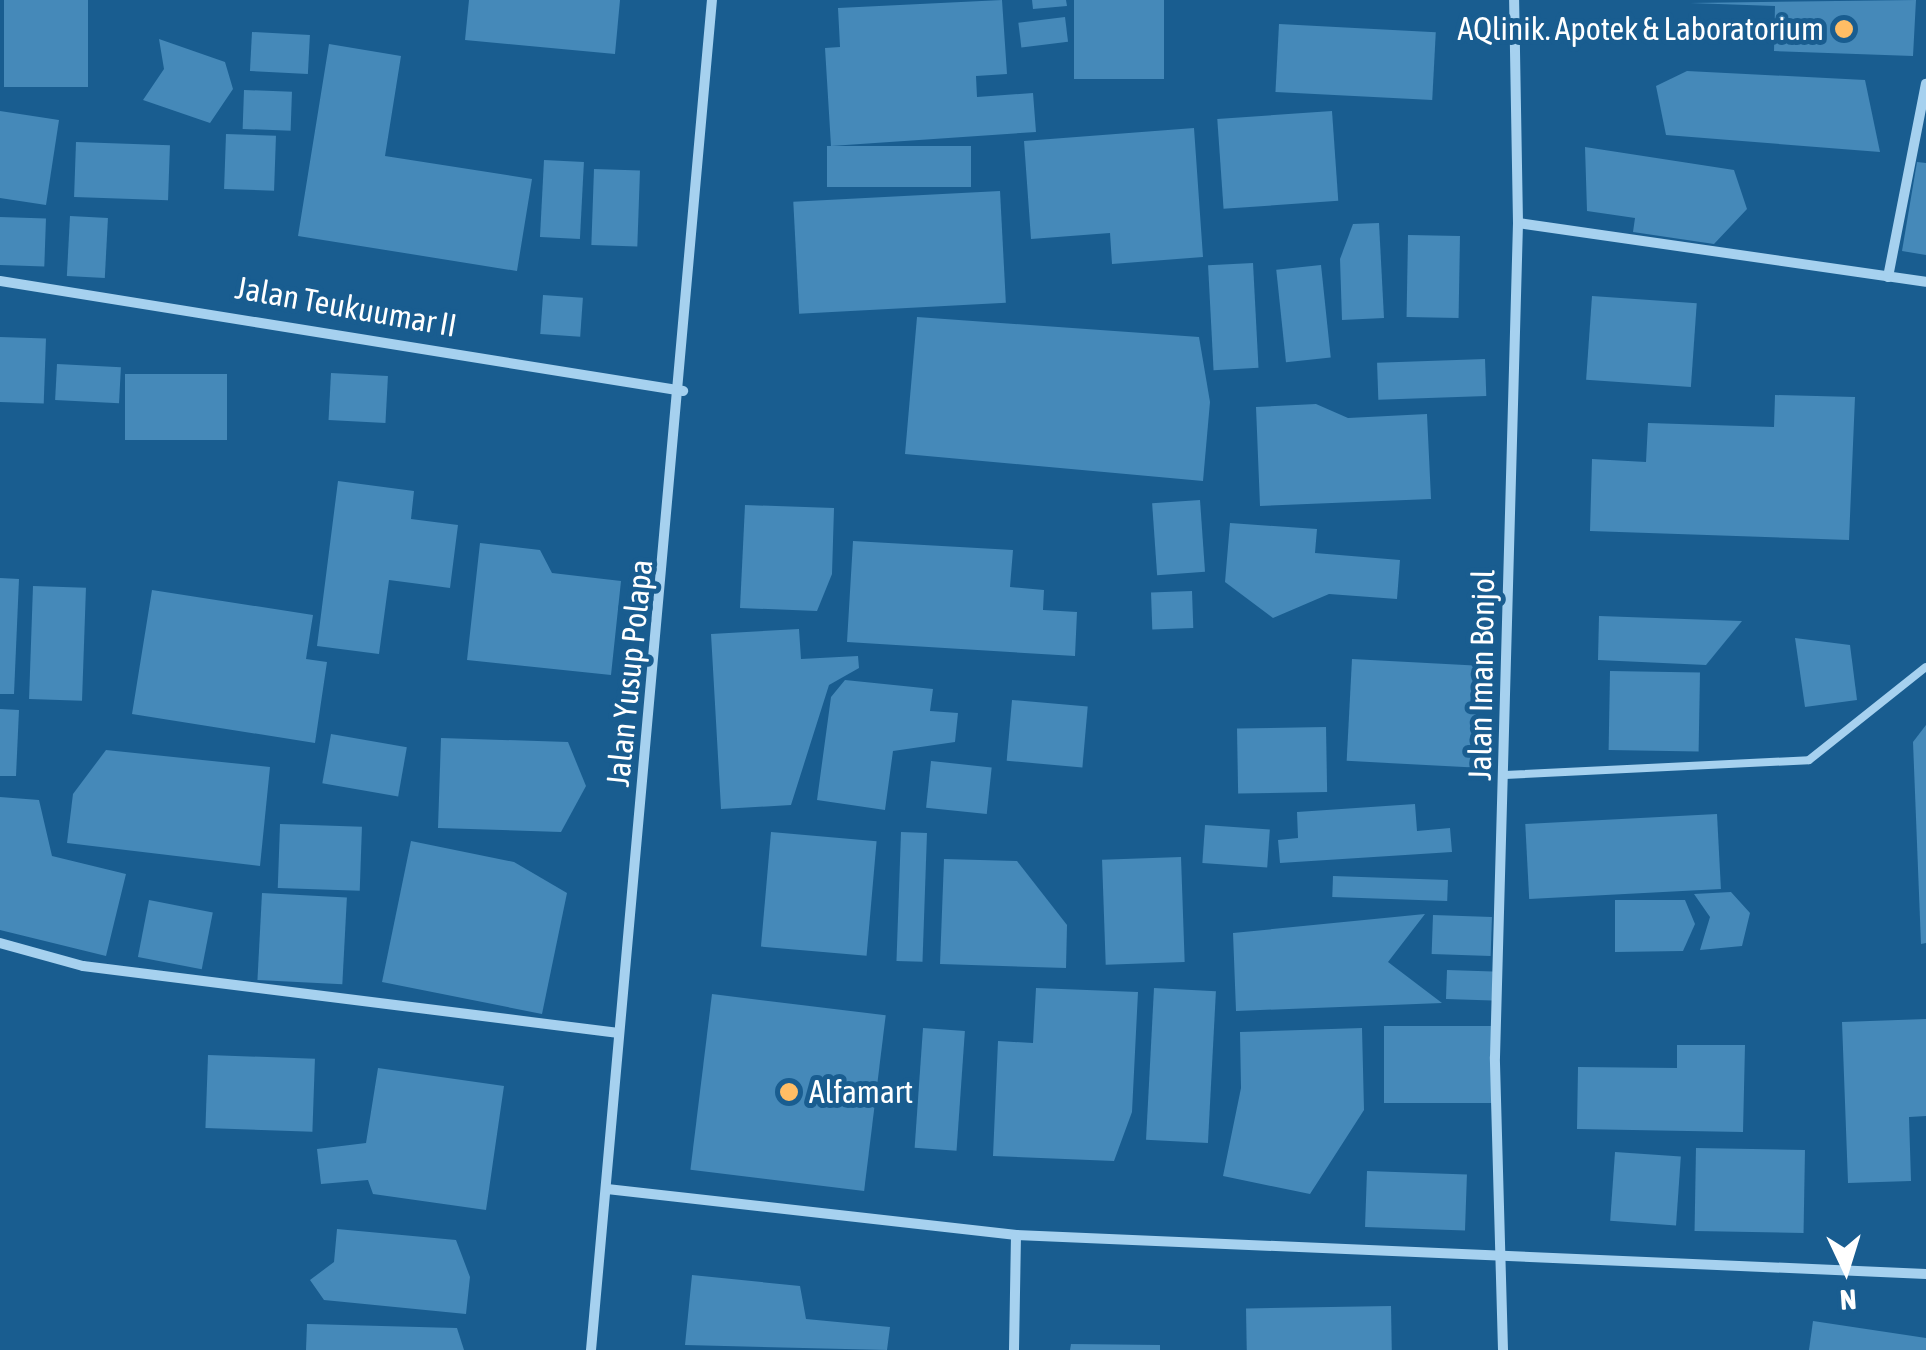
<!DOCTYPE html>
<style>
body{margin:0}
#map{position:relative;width:1926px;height:1350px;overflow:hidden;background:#195d90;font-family:"Asap Condensed",sans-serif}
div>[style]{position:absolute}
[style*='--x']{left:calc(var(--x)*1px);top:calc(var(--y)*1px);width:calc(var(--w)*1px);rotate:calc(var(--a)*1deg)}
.building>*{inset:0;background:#4589b9;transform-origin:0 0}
.lane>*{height:8px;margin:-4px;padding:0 4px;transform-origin:4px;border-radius:4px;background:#a6d1ef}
.street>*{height:10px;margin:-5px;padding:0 5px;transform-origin:5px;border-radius:5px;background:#a6d1ef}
.dots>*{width:28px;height:28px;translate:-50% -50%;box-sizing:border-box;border:5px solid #195d90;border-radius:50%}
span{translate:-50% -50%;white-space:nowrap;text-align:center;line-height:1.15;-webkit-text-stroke:10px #195d90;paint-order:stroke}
.poi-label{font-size:32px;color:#fff}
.right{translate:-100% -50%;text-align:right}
.left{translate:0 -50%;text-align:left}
.street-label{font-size:32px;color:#fff}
.north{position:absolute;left:1796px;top:1220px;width:100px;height:100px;-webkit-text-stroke:8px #195d90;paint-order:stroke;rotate:176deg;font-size:28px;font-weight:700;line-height:40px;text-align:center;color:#fff}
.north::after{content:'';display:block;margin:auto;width:35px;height:45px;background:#fff;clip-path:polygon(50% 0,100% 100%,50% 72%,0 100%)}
</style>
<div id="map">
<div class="building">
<i style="left:4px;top:0;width:84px;height:87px"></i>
<i style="clip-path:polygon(469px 0,620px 0,615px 54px,465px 40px)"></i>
<i style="clip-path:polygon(1002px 0,1007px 74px,976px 76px,977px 97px,1033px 93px,1036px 132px,831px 146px,825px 48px,840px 47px,838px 8px)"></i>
<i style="clip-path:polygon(1032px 0,1066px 0,1067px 6px,1033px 9px)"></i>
<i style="left:1074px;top:0;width:90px;height:79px"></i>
<i style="clip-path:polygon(1916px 0,1913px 56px,1774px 51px,1775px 6px,1690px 3px)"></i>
<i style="left:1065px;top:17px;width:25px;height:47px;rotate:83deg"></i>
<i style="left:1279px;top:24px;width:157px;height:68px;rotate:3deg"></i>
<i style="left:252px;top:32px;width:58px;height:39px;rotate:3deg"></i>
<i style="clip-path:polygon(159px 39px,225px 62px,233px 89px,210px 123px,143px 100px,164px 69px)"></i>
<i style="clip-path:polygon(329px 44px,401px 56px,385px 156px,532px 179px,517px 271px,298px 236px)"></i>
<i style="clip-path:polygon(1687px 71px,1865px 80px,1880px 152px,1666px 135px,1656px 86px)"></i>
<i style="left:244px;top:90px;width:48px;height:39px;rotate:2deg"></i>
<i style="clip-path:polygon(0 111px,59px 120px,46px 205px,0 198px)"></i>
<i style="left:1332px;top:111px;width:90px;height:115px;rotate:86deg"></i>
<i style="clip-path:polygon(1194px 128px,1203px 257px,1112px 264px,1110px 233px,1031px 239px,1024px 141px)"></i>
<i style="left:226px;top:134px;width:50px;height:55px;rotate:2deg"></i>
<i style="left:76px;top:142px;width:94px;height:55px;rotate:2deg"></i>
<i style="left:971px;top:146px;width:41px;height:144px;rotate:90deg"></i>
<i style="clip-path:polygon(1585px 147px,1734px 170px,1747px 209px,1714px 244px,1633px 232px,1635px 218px,1587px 211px)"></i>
<i style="left:544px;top:160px;width:40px;height:77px;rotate:3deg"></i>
<i style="clip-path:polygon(1917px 162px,1926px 163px,1926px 255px,1902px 251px)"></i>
<i style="left:594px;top:169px;width:46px;height:76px;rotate:2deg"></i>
<i style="left:1000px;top:191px;width:112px;height:207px;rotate:87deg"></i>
<i style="left:70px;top:216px;width:38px;height:60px;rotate:3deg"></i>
<i style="left:0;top:217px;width:46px;height:48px;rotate:2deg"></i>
<i style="clip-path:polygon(1379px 223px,1384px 318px,1342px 320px,1340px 259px,1353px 224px)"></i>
<i style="left:1408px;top:235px;width:52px;height:82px;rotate:1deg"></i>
<i style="left:1253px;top:263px;width:105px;height:45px;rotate:87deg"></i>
<i style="left:1321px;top:265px;width:93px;height:45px;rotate:84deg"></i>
<i style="left:543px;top:295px;width:40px;height:39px;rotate:4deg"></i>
<i style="left:1592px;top:296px;width:105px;height:84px;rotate:4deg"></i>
<i style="clip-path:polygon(917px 317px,1199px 337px,1210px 402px,1203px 481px,905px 454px)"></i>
<i style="left:0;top:337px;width:46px;height:65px;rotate:2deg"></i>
<i style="left:1485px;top:359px;width:37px;height:108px;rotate:88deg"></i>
<i style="left:57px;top:364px;width:64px;height:36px;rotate:3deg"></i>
<i style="left:331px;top:373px;width:57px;height:47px;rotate:3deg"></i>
<i style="left:227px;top:374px;width:66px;height:102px;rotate:90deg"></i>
<i style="clip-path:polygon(1775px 395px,1855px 397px,1849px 540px,1590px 531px,1592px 459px,1646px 462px,1648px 423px,1774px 427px)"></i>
<i style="clip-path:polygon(1316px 404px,1348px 418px,1427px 414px,1431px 499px,1260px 506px,1256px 407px)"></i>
<i style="clip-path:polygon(338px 481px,414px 491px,411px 519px,458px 525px,450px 588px,389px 580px,379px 654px,317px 646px)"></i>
<i style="left:1200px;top:500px;width:72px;height:48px;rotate:86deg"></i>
<i style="clip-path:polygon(745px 505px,834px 508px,832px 574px,817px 611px,740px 608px)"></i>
<i style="clip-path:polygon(1230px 523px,1317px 529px,1315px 553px,1400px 560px,1397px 599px,1329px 594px,1273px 618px,1225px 582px)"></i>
<i style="clip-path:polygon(853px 541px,1013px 550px,1010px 587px,1044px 590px,1043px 610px,1077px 612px,1075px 656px,847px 642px)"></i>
<i style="clip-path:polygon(480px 543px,540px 550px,552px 573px,621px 581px,611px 675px,467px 660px)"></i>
<i style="clip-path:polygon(0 578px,19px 579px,14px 694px,0 694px)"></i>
<i style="left:33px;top:586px;width:53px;height:113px;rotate:2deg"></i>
<i style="clip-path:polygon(152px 590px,313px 615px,306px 659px,327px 662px,315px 743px,132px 714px)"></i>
<i style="left:1192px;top:591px;width:37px;height:41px;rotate:88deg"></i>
<i style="clip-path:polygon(1599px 616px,1742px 621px,1706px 665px,1598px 660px)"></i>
<i style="clip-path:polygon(799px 629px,801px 659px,858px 656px,859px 668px,829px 685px,791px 805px,721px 809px,711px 634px)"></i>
<i style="clip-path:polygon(1795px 638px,1850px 645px,1857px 700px,1805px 707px)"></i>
<i style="left:1352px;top:659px;width:127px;height:102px;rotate:3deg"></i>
<i style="left:1610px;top:671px;width:90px;height:79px;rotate:1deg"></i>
<i style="clip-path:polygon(845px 680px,933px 689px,930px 711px,958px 713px,955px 742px,893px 751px,885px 810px,817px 800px,831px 697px)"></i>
<i style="left:1012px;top:700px;width:76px;height:61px;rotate:5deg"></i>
<i style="clip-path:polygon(0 709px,19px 710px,16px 776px,0 776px)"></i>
<i style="clip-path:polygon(1926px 725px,1926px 943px,1921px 944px,1913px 742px)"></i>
<i style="left:1326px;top:727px;width:65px;height:89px;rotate:89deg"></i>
<i style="left:331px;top:734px;width:77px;height:50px;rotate:10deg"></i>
<i style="clip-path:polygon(441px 738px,568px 742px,586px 786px,561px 832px,438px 828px)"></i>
<i style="clip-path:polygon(106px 750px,270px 767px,260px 866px,67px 843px,73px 794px)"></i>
<i style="left:931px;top:761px;width:61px;height:47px;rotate:6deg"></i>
<i style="clip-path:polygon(0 797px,39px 800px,52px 856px,126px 874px,106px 956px,0 930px)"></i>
<i style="clip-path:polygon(1415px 804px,1417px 831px,1450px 828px,1452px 852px,1280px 863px,1278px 840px,1298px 838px,1297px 812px)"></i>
<i style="left:1717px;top:814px;width:75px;height:192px;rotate:87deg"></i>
<i style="left:280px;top:824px;width:82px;height:64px;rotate:2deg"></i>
<i style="left:1205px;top:825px;width:65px;height:38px;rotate:4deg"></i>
<i style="left:771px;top:832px;width:106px;height:115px;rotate:5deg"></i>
<i style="left:901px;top:832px;width:26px;height:129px;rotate:2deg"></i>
<i style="clip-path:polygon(411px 841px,514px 862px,567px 893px,542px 1014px,382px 982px)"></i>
<i style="left:1181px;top:857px;width:105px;height:79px;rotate:88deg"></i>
<i style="clip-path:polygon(944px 859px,1017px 861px,1067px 925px,1066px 968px,940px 964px)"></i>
<i style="left:1333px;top:876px;width:115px;height:21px;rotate:2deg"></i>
<i style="clip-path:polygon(1731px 892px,1750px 913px,1742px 946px,1700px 950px,1710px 917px,1694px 894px)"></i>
<i style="left:262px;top:893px;width:85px;height:87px;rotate:3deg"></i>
<i style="left:149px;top:900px;width:65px;height:58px;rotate:11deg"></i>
<i style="clip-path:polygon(1615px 900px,1685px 900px,1695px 924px,1683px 951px,1615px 952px)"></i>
<i style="clip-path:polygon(1425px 914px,1388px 962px,1442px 1003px,1236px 1011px,1233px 933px)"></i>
<i style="left:1433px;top:915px;width:59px;height:39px;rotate:2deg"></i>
<i style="left:1447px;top:970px;width:46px;height:29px;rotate:2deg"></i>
<i style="clip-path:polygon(1036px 988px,1138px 992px,1132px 1112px,1114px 1161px,993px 1156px,998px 1041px,1033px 1043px)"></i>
<i style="left:1154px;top:988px;width:62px;height:152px;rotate:3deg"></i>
<i style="left:712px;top:994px;width:175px;height:177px;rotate:7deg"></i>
<i style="clip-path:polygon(1926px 1019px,1926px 1116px,1909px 1117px,1911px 1181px,1848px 1183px,1842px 1022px)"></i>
<i style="left:1492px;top:1026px;width:77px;height:108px;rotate:90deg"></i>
<i style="left:923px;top:1028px;width:42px;height:120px;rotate:4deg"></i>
<i style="clip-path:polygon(1362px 1028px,1364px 1110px,1310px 1194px,1223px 1176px,1241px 1088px,1240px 1032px)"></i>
<i style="clip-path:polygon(1677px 1045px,1745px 1045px,1743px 1132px,1577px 1129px,1578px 1067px,1677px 1068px)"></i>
<i style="left:208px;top:1055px;width:107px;height:73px;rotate:2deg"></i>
<i style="clip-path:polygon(378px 1068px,504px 1086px,486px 1210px,373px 1194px,368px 1180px,321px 1184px,317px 1149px,366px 1143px)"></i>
<i style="left:1696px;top:1148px;width:109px;height:83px;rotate:1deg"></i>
<i style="left:1615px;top:1152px;width:66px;height:69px;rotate:4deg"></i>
<i style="left:1367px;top:1171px;width:100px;height:56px;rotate:2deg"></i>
<i style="clip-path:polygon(337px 1229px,456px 1240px,470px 1277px,466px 1314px,324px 1300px,310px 1280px,334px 1262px)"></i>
<i style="clip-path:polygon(692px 1275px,800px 1286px,806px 1319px,890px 1327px,887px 1350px,685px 1345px)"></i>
<i style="left:1391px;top:1306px;width:44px;height:145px;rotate:89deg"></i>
<i style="clip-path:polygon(1813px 1321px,1926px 1338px,1926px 1350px,1809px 1350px)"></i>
<i style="clip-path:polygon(307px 1324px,457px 1328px,464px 1350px,306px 1350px)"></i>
<i style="clip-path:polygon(1071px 1344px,1160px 1345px,1160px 1350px,1070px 1350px)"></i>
</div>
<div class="lane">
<i style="--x:1505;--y:775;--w:304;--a:-2.8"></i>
<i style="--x:1809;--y:760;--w:149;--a:-38.5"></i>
</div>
<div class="street">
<i style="--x:1518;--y:223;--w:412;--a:8.2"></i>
<i style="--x:1888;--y:277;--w:197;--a:-78.9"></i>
<i style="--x:0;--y:281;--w:692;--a:9.15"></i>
<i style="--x:0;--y:943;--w:86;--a:15.5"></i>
<i style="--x:83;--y:966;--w:540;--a:7.13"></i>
<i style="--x:607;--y:1189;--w:412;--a:6.4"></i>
<i style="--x:1016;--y:1235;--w:911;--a:2.45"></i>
<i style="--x:591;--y:1350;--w:1355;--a:-84.88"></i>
<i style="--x:1014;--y:1350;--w:115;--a:-89"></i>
<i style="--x:1503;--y:1350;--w:293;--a:-91.6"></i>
<i style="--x:1495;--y:1057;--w:834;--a:-88.42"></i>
<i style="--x:1518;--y:223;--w:223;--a:-91"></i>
</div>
<div class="dots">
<i style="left:1844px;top:29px;background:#ffbd65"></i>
<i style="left:789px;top:1092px;background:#ffbd65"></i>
</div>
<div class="poi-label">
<span class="right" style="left:1824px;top:29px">AQlinik. Apotek &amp; Laboratorium</span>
<span class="left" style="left:809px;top:1092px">Alfamart</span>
</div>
<div class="street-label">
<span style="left:346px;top:307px;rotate:10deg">Jalan Teukuumar II</span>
<span style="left:630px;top:673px;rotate:-84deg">Jalan Yusup Polapa</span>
<span style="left:1482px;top:675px;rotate:-89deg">Jalan Iman Bonjol</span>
</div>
<div class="north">N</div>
</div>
